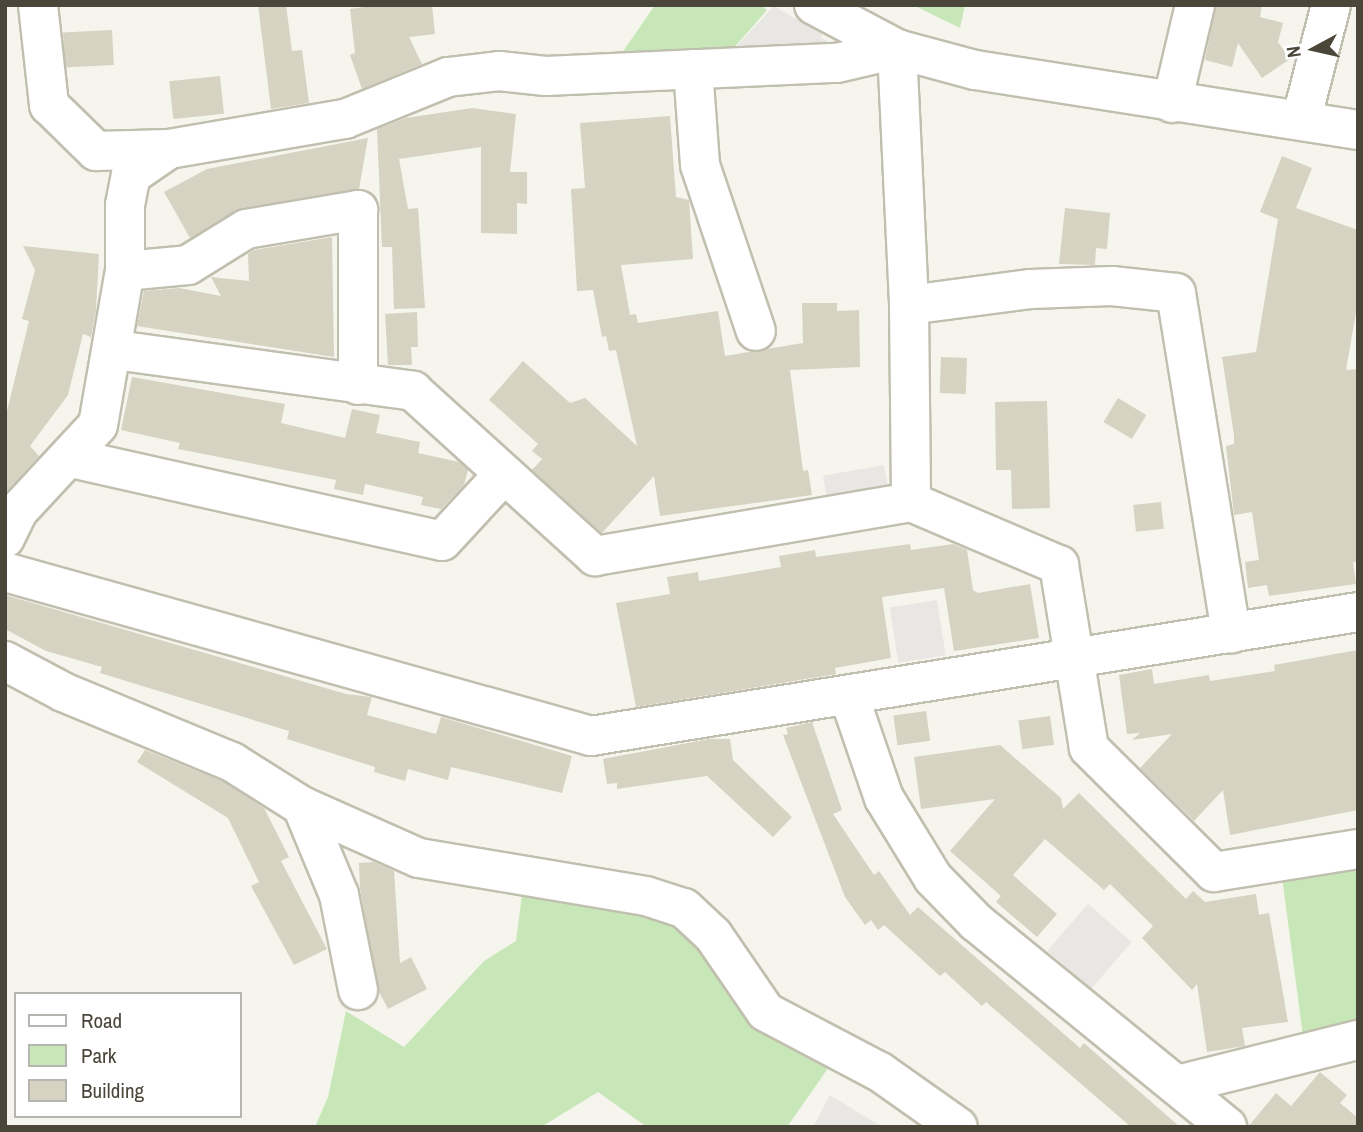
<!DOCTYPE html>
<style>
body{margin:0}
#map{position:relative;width:1363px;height:1132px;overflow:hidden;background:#f5f5ed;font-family:"Archivo Narrow",sans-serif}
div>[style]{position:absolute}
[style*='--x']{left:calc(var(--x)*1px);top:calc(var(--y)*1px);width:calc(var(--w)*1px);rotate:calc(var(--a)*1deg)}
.green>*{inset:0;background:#c7e7b8}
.parking>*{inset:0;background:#e8e7e3;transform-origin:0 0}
.building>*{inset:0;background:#d6d3c2;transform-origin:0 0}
.roads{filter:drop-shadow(2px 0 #c1bfaf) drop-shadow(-2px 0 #c1bfaf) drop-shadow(0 2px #c1bfaf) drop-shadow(0 -2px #c1bfaf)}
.minor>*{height:38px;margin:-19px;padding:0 19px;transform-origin:19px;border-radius:19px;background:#fff}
span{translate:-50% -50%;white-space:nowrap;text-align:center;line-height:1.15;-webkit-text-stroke:6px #fff;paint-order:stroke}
.frame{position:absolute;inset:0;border:7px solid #4a473a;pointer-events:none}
.legend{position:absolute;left:14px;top:992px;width:228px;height:126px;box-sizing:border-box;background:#fff;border:2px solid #b7b5b0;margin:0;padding:9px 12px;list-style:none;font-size:21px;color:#4a473a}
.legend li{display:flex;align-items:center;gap:14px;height:35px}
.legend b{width:35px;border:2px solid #b7b5b0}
.north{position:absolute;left:1279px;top:14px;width:70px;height:70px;-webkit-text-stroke:5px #fff;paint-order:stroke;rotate:262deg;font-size:19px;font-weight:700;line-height:28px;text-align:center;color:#4a473a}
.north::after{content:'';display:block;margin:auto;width:24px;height:32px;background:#4a473a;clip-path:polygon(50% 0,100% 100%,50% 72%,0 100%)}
</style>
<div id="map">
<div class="green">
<i style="clip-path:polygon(655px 5px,760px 5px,767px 10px,732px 50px,622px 53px)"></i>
<i style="clip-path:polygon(913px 5px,965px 5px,960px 28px)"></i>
<i style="clip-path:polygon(1358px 864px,1358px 1026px,1303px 1036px,1282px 877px)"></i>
<i style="clip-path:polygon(522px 895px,681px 914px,833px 1061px,787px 1127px,647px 1127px,598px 1092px,541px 1127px,315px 1127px,328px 1097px,346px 1011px,404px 1047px,484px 961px,516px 941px)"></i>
</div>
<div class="parking">
<i style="clip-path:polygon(774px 6px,822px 34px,821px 38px,843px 50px,727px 56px)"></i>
<i style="left:884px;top:465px;width:27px;height:62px;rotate:80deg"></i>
<i style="left:937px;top:600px;width:56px;height:48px;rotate:81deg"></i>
<i style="left:1088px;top:904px;width:58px;height:62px;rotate:41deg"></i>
<i style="clip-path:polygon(830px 1095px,882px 1127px,813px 1127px)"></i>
</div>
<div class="building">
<i style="clip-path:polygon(258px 5px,286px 5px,292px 51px,302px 50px,309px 103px,271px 109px)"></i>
<i style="clip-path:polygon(379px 5px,432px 5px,435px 34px,409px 37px,422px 64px,362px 89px,350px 55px,355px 53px,350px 9px)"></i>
<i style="clip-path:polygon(1216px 5px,1262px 5px,1260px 17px,1283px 23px,1278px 42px,1290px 59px,1262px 78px,1238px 43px,1232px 67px,1205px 60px)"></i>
<i style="left:112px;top:30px;width:35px;height:49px;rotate:87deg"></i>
<i style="left:220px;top:76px;width:38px;height:51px;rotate:84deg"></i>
<i style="clip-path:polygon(472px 108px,516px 114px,510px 172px,527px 172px,527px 204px,517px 203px,517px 234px,481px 233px,481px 147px,399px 159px,408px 209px,418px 208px,425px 308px,394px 309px,392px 247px,382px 247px,377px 129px,406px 118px)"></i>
<i style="clip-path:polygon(670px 116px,676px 197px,689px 200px,693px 259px,621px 265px,630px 315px,636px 314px,638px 323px,718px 311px,725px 356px,803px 343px,802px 303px,837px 303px,837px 311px,859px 310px,860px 367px,790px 370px,803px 471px,808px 470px,812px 495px,660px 516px,654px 476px,602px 533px,532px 470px,542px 459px,532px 451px,538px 444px,489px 400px,523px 361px,570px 403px,585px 398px,637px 446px,616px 350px,609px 351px,606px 336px,602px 337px,593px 290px,577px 291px,571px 189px,585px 188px,580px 123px)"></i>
<i style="clip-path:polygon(368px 138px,359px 189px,242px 208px,190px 238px,164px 192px,207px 169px)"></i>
<i style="clip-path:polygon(1282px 156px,1312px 168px,1296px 208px,1358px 230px,1358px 301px,1346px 370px,1358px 369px,1358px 562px,1353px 562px,1356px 584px,1269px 596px,1267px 585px,1248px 588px,1245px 562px,1259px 560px,1252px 512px,1234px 515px,1226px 446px,1234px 444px,1234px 435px,1222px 357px,1256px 352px,1278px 219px,1260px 212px)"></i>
<i style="clip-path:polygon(1065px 208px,1110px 213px,1107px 249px,1096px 248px,1095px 265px,1059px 264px)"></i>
<i style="clip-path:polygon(332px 237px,334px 357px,137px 326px,144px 291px,179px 288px,221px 296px,211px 277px,249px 281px,248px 254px,254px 250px)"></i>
<i style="clip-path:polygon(23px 246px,99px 254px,96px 310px,91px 337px,83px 334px,68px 395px,30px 446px,39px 456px,5px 493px,5px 419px,29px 321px,22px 319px,35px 270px)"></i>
<i style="clip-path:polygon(417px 312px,418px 347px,411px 347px,412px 365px,388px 365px,385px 314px)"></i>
<i style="left:941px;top:357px;width:26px;height:36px;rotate:2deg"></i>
<i style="clip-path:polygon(132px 377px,285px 404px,281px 423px,345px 438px,352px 409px,380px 415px,376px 433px,420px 442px,418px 453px,459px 462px,468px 470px,464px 485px,441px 509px,421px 505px,423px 497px,365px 484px,363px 495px,334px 489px,336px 480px,178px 449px,180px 443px,121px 430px)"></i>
<i style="left:1118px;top:398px;width:33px;height:28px;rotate:31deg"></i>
<i style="clip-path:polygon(1047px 401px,1050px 508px,1012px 509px,1011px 470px,996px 470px,995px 402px)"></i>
<i style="left:1161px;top:502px;width:27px;height:28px;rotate:84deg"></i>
<i style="clip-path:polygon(910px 544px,911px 550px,953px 544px,967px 550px,973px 590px,978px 593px,1030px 584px,1039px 638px,954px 651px,944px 588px,882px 597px,891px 658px,835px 668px,836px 674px,636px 707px,616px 603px,670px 594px,667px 577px,698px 572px,699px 581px,781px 567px,779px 556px,815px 550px,816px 557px)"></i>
<i style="clip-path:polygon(5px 595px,346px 694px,372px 697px,367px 715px,436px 734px,441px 717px,572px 756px,562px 793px,451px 767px,448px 780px,408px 769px,405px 781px,374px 772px,375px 767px,287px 739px,289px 731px,100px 673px,102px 667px,46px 651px,5px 629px)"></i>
<i style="clip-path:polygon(1358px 650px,1358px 810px,1230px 835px,1223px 790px,1194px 821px,1140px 768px,1172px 734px,1132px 740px,1140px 733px,1127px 734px,1119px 675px,1152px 669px,1154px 684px,1209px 675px,1210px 681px,1275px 671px,1274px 665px)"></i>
<i style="left:926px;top:711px;width:30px;height:33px;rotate:82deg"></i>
<i style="left:1050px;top:716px;width:29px;height:32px;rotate:82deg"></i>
<i style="clip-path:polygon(812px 722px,842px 810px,833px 814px,874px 875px,879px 871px,910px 915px,918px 907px,1080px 1048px,1084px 1043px,1180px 1127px,1131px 1127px,986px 1002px,982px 1006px,945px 972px,940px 976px,884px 925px,878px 930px,871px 920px,865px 925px,845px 897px,783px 735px,788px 734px,786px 728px)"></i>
<i style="clip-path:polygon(709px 739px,730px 739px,733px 760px,792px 817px,773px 837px,707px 776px,617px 789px,617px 783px,607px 784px,603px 759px)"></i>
<i style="clip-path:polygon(1000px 745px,1061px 798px,1063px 809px,1079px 793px,1186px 899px,1193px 891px,1205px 902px,1256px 894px,1259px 915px,1269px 913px,1288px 1022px,1242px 1028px,1245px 1046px,1207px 1052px,1197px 984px,1192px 990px,1142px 938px,1153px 926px,1110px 884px,1104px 890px,1045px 839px,1013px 875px,1057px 914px,1037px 937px,996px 902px,1001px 896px,950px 851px,995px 799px,921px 809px,914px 757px)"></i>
<i style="clip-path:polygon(145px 750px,222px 781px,264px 808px,289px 857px,281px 861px,327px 949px,294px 965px,251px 886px,259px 882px,228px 818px,137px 762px)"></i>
<i style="clip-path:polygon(374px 862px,394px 871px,400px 963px,411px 957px,427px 989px,388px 1009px,379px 992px,360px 889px,359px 863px)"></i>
<i style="clip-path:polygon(1320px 1072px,1347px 1095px,1340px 1103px,1358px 1118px,1358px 1127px,1248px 1127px,1276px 1093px,1291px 1106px)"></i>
</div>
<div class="roads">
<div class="minor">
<i style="--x:38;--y:5;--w:101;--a:83.7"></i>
<i style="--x:49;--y:105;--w:66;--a:44.4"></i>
<i style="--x:96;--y:151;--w:73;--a:-1.6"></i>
<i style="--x:169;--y:149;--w:179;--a:-9.7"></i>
<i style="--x:345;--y:119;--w:111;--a:-22.2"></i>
<i style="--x:448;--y:77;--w:51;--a:-6.7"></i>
<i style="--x:499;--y:71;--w:47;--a:6.1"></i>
<i style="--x:546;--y:76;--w:291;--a:-2.6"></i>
<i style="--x:837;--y:63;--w:62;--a:-13.1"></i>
<i style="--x:897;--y:49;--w:256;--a:87.3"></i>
<i style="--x:909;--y:305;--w:197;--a:89.4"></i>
<i style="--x:911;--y:502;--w:161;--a:23.1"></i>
<i style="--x:1059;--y:565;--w:185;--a:80.7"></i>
<i style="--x:1089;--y:748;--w:176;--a:44.8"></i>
<i style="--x:1214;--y:872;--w:146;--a:-9.1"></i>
<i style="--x:814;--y:5;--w:94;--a:27.9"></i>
<i style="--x:897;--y:49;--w:81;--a:15.1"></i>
<i style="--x:975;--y:70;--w:388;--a:8.9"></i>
<i style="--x:693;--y:69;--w:96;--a:85.8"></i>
<i style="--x:700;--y:165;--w:175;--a:71.4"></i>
<i style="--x:1172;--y:103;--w:101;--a:-76.8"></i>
<i style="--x:1301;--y:121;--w:120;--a:-75.5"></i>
<i style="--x:125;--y:271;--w:63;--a:-5.4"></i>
<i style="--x:188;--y:265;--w:68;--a:-31.8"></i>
<i style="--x:246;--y:229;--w:114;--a:-9.6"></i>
<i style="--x:358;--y:210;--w:175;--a:90"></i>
<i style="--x:909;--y:305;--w:123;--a:-7.5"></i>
<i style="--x:1031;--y:289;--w:81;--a:-2.1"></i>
<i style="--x:1112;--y:286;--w:64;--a:6.2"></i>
<i style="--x:1176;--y:293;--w:345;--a:80.8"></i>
<i style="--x:115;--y:350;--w:301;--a:7.8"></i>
<i style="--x:413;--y:391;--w:246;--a:42.2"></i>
<i style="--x:595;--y:556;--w:321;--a:-9.7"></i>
<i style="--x:71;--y:458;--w:380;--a:12.6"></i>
<i style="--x:442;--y:541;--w:91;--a:-47.2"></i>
<i style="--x:5;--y:538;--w:30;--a:-64"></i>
<i style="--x:18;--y:511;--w:117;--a:-47.1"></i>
<i style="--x:98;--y:425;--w:156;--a:-80.1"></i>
<i style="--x:125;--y:271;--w:66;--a:-90"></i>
<i style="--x:125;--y:205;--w:31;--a:-79"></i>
<i style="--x:131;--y:175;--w:46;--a:-34.4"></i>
<i style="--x:5;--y:572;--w:609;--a:15.63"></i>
<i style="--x:591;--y:736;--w:777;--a:-9.18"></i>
<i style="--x:5;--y:661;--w:66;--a:28.1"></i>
<i style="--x:63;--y:692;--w:183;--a:22.5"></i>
<i style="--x:232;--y:762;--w:83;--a:32.2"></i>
<i style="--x:302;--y:806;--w:128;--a:24"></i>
<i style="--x:419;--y:858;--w:230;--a:9.5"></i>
<i style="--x:646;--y:896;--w:40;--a:18"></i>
<i style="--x:684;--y:908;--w:40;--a:43"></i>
<i style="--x:713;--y:935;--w:93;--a:55.5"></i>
<i style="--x:766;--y:1012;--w:129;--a:27.8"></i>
<i style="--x:880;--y:1072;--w:95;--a:35.2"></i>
<i style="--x:849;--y:696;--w:108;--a:71.1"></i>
<i style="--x:884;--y:798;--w:94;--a:58.5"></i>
<i style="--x:933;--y:878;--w:62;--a:45.7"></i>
<i style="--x:976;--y:922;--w:324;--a:39.2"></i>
<i style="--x:302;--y:806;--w:96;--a:67.4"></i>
<i style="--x:339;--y:895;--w:97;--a:78.7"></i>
<i style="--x:1177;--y:1085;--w:187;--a:-14"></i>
</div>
</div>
<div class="frame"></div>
<ul class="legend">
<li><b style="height:9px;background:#fff"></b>Road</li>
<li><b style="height:19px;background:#c7e7b8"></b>Park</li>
<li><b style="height:19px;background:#d6d3c2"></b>Building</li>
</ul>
<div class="north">N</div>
</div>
